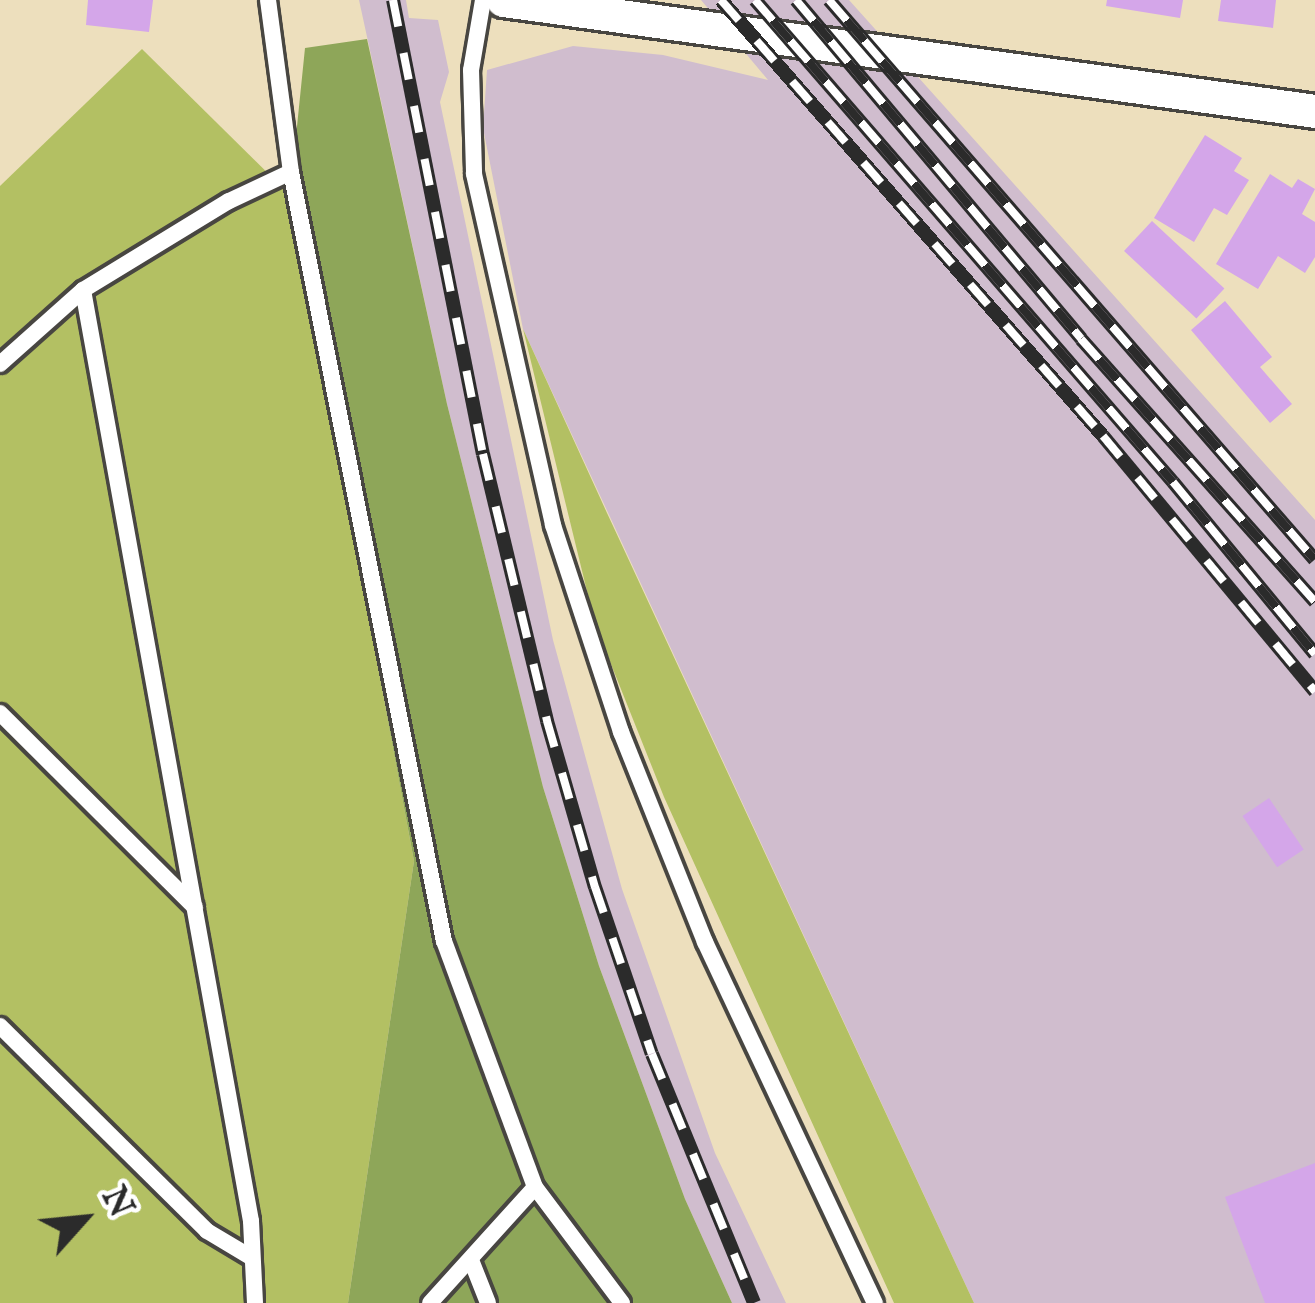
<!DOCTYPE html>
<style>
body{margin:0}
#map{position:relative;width:1315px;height:1303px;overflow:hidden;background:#eddfbd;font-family:"IM FELL English",serif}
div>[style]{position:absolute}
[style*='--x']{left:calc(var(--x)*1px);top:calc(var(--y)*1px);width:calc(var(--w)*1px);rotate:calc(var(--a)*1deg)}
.industrial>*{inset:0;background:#d0bdce}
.green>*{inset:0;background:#b3c063}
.forest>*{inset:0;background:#8ea659}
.building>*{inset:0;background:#d4a6e9;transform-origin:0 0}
.roads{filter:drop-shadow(3px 0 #484641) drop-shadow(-3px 0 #484641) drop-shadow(0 3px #484641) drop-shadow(0 -3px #484641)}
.lane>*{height:16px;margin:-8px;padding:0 8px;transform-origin:8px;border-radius:8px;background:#fff}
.street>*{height:33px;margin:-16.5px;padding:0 16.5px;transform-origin:16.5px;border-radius:16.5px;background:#fff}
.rail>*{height:14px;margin-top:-7px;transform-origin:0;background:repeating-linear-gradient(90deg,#fff 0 27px,#2b2b2b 0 54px);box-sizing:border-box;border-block:3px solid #2b2b2b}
span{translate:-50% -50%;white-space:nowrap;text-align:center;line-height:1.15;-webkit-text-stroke:10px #fff;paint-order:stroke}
.north{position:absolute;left:24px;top:1159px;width:120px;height:120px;-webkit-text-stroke:9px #fff;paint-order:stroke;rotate:63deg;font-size:33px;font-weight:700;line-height:48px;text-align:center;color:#2b2b2b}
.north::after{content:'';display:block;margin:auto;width:42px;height:54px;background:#2b2b2b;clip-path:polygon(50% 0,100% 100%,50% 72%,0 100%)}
</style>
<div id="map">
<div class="industrial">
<i style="clip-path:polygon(359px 0,406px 0,409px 18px,438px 20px,449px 72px,440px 102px,553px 640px,622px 889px,715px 1153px,786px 1303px,732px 1303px,685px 1199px,599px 966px,543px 787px,447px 404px)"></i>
<i style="clip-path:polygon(701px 0,849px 0,1315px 520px,1315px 1303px,974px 1303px,523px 329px,483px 128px,487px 70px,573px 46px,663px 55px,768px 80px)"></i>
</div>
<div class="green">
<i style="clip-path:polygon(142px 49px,290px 195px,414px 861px,348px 1303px,0 1303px,0 186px)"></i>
<i style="clip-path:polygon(523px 329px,607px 513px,974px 1303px,894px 1303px,664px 797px,595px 624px)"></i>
</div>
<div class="forest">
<i style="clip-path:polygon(367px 39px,447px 404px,543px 787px,599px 966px,685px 1199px,732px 1303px,348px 1303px,414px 861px,290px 195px,305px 48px)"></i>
</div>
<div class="building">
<i style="clip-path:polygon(88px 0,153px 0,149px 32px,86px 25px)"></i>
<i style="clip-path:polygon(1107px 0,1183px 0,1180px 18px,1106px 6px)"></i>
<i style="clip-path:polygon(1221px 0,1276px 0,1273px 28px,1218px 21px)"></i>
<i style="clip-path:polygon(1205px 135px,1242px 158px,1234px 171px,1249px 180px,1227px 215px,1214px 208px,1194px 242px,1154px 218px)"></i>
<i style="clip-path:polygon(1270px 174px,1292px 188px,1298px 179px,1315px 189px,1302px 214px,1315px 222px,1315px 257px,1305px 273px,1278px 256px,1258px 289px,1216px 264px)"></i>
<i style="left:1152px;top:221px;width:99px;height:41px;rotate:43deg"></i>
<i style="clip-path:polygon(1225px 301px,1272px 357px,1260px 367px,1292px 404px,1270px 423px,1191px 330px)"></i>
<i style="left:1269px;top:798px;width:62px;height:32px;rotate:56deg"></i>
<i style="clip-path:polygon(1315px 1163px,1315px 1303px,1265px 1303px,1225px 1197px)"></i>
</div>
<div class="roads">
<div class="lane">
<i style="--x:268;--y:0;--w:174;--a:82.4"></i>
<i style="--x:291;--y:172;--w:784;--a:78.75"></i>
<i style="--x:444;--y:941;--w:262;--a:69.7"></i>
<i style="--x:535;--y:1187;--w:145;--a:53.1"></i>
<i style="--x:483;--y:0;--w:71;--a:99.7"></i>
<i style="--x:471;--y:70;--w:104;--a:88.3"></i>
<i style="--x:474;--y:174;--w:360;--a:77.3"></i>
<i style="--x:553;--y:525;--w:218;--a:71.8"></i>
<i style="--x:621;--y:732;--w:226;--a:68.2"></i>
<i style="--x:705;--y:942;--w:399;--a:64.8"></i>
<i style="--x:0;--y:364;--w:111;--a:-41.7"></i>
<i style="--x:0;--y:713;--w:275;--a:44.9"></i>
<i style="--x:0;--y:1026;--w:291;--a:44.7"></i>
<i style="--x:207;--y:1231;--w:49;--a:30.8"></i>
<i style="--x:471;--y:1260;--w:46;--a:68.4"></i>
<i style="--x:255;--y:1303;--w:82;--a:-92.8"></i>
<i style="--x:251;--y:1221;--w:946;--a:-100.23"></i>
<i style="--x:83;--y:290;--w:171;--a:-31.4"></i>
<i style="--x:229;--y:201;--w:68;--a:-25.1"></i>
<i style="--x:430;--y:1303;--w:156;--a:-47.8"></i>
</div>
<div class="street">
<i style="--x:503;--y:0;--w:820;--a:7.78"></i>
</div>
</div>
<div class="rail">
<i style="--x:393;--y:0;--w:463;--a:78.8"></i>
<i style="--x:483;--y:454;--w:275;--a:76.5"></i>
<i style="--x:547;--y:721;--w:173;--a:73.9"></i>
<i style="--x:595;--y:887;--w:176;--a:71.2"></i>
<i style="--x:652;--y:1054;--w:269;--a:67.7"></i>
<i style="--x:721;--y:0;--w:580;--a:48.78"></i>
<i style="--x:1103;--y:436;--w:332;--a:50.3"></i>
<i style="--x:755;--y:0;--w:638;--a:49.07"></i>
<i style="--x:1173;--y:482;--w:223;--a:50.5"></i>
<i style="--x:796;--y:0;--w:443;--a:49.9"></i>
<i style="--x:1081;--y:339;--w:352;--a:48.3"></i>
<i style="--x:829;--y:0;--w:741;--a:49.05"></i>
</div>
<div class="north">N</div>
</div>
